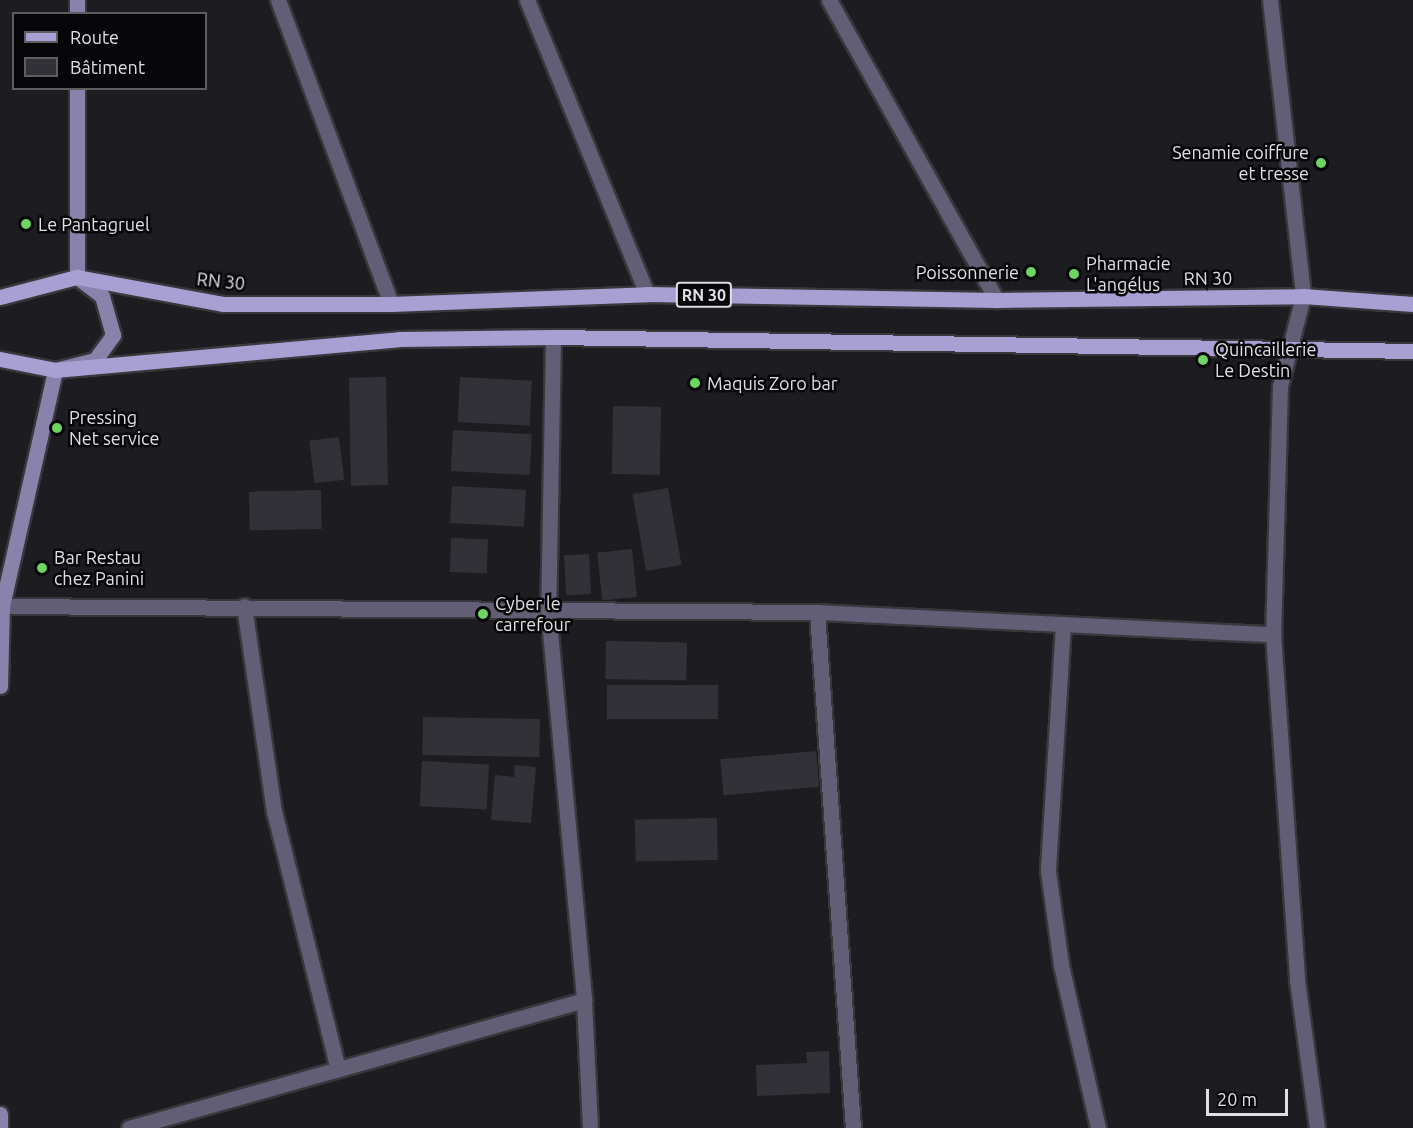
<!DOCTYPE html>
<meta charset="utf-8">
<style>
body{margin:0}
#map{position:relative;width:1413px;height:1128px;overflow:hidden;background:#1c1c21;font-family:Ubuntu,sans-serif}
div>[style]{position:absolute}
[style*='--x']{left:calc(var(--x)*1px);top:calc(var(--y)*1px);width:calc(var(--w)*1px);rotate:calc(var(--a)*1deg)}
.building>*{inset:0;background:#323137;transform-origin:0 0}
.roads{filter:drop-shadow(2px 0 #37373c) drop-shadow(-2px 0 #37373c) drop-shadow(0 2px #37373c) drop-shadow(0 -2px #37373c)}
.street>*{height:15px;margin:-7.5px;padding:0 7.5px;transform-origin:7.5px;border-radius:7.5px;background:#625e76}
.secondary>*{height:15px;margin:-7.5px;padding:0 7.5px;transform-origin:7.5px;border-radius:7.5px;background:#8983ab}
.primary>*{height:15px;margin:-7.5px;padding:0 7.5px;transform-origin:7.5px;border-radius:7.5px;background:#a8a0d3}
.dots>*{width:16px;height:16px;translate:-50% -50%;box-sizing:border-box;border:3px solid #070709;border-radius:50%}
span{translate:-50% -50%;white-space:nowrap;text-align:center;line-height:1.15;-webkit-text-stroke:5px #070709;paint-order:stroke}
.shield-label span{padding:2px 4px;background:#070709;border:2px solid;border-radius:4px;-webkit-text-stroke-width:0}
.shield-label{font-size:16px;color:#e0dfe3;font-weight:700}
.poi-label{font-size:18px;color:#e0dfe3}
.right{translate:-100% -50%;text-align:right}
.left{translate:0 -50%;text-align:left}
.street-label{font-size:18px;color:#e0dfe3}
.legend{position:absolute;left:12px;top:12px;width:195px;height:78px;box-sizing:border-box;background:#070709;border:2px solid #5e5d60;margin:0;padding:8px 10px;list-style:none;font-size:18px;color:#e0dfe3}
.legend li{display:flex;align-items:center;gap:12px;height:30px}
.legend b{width:30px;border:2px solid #5e5d60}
.scale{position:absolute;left:1206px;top:1089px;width:82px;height:27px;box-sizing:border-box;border:3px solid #e0dfe3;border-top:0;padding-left:8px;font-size:18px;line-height:21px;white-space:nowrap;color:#e0dfe3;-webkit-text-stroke:4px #070709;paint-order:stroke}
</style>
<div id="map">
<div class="building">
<i style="left:386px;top:377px;width:108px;height:37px;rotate:89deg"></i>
<i style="left:460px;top:377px;width:72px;height:45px;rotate:3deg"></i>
<i style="left:613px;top:406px;width:48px;height:68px;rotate:1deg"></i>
<i style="left:453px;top:430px;width:79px;height:41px;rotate:3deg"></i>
<i style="left:339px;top:437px;width:43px;height:30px;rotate:83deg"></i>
<i style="left:452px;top:486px;width:74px;height:37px;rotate:3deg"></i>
<i style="left:668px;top:488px;width:78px;height:36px;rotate:80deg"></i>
<i style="left:321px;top:490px;width:39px;height:72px;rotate:89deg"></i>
<i style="left:451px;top:538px;width:37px;height:34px;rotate:2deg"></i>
<i style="left:632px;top:549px;width:48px;height:35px;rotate:84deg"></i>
<i style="left:589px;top:554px;width:40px;height:25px;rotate:87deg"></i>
<i style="left:606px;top:641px;width:81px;height:38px;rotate:1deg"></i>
<i style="left:607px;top:685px;width:111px;height:34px"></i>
<i style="left:423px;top:717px;width:117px;height:38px;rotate:1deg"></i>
<i style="left:816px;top:751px;width:36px;height:96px;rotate:85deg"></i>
<i style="left:422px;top:761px;width:67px;height:45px;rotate:3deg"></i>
<i style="clip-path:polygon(515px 765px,536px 767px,531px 823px,491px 820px,495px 775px,514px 777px)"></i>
<i style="left:717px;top:818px;width:42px;height:82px;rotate:89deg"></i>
<i style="clip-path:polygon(829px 1051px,830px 1093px,757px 1096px,756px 1065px,807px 1063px,806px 1052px)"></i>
</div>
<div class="roads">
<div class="street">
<i style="--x:278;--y:0;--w:324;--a:69.6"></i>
<i style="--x:527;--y:0;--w:318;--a:67.8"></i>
<i style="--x:829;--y:0;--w:344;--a:60.8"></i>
<i style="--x:1270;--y:0;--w:298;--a:83.6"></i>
<i style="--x:1303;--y:296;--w:93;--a:104.3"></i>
<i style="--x:1280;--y:386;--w:248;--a:91.6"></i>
<i style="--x:1273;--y:634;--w:347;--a:86"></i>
<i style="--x:1297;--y:980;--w:149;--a:82.3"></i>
<i style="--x:553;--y:337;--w:273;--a:91"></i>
<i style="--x:548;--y:610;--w:392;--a:84.7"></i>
<i style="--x:584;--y:1000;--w:128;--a:87.3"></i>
<i style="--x:0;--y:606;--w:817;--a:0.42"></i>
<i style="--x:817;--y:612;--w:457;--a:2.8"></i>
<i style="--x:244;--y:606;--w:207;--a:81.7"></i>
<i style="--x:274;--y:811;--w:266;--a:76.1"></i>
<i style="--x:817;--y:612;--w:517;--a:86.01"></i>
<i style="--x:1063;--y:624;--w:247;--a:93.5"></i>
<i style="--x:1048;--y:871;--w:95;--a:82.1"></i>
<i style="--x:1061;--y:965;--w:167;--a:77.2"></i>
<i style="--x:129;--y:1128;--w:473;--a:-15.7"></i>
</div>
<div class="secondary">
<i style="--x:77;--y:14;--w:14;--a:-90"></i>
<i style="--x:0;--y:686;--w:80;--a:-88.6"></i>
<i style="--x:2;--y:606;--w:242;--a:-77.3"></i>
<i style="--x:55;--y:370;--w:41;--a:-14"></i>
<i style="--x:95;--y:360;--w:31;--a:-54"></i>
<i style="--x:113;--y:335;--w:41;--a:-105.8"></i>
<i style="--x:102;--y:296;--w:31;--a:-143"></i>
<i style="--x:77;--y:277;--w:189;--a:-90"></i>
<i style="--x:0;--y:1114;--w:14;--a:90"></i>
</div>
<div class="primary">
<i style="--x:0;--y:297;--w:80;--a:-14.6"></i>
<i style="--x:77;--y:277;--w:148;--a:10.5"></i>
<i style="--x:223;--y:304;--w:168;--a:0"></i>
<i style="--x:391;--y:304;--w:256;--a:-2.2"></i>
<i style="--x:647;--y:294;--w:350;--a:1"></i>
<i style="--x:997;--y:300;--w:306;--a:-0.7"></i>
<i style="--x:1303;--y:296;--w:110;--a:4.2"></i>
<i style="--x:0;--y:359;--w:56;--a:11.3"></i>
<i style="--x:55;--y:370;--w:345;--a:-5.1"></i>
<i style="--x:399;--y:339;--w:154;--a:-0.7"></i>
<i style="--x:553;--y:337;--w:860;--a:0.93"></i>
</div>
</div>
<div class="dots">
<i style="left:1321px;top:163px;background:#6dd361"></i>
<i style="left:26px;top:224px;background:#6dd361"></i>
<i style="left:1031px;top:272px;background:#6dd361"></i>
<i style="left:1074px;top:274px;background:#6dd361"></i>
<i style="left:1203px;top:360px;background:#6dd361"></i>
<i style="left:695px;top:383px;background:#6dd361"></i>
<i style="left:57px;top:428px;background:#6dd361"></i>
<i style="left:42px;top:568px;background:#6dd361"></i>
<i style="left:483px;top:614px;background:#6dd361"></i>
</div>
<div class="shield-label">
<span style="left:704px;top:295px">RN 30</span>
</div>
<div class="poi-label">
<span class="right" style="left:1309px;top:163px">Senamie coiffure<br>et tresse</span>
<span class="left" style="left:38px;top:224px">Le Pantagruel</span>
<span class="left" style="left:1086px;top:274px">Pharmacie<br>L'angélus</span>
<span class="right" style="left:1019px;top:272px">Poissonnerie</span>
<span class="left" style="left:1215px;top:360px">Quincaillerie<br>Le Destin</span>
<span class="left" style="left:707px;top:383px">Maquis Zoro bar</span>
<span class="left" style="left:69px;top:428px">Pressing<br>Net service</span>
<span class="left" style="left:54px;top:568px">Bar Restau<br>chez Panini</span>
<span class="left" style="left:495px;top:614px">Cyber le<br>carrefour</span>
</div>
<div class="street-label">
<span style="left:1208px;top:278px;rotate:-1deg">RN 30</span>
<span style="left:221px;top:281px;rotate:6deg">RN 30</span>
</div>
<ul class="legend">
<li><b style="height:8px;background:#a8a0d3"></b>Route</li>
<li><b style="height:16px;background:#323137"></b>Bâtiment</li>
</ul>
<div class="scale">20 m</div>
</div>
